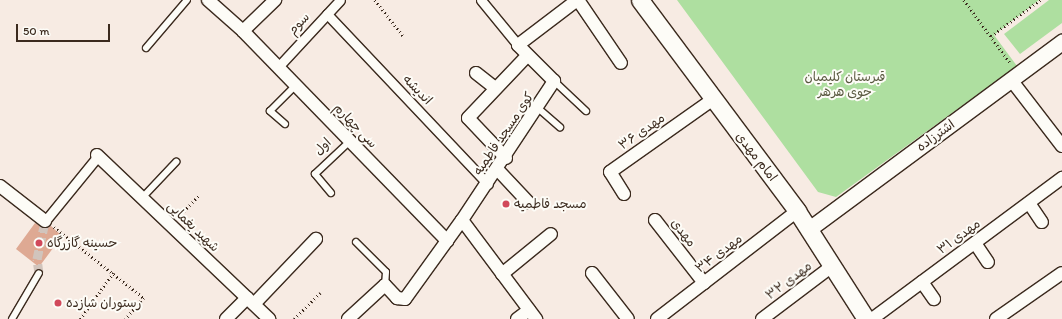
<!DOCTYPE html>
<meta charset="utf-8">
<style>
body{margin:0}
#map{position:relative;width:1062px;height:319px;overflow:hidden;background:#f7ebe3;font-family:Itim,"Playpen Sans Arabic",sans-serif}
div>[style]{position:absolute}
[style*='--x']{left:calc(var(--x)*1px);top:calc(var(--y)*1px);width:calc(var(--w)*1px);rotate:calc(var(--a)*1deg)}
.green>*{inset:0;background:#aedfa0}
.building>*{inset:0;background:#dea993}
.pedestrian-tunnel>*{height:9px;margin-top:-4.5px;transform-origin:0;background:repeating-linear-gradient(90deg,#d1c4bc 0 9px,transparent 0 13.5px)}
.path>*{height:2.5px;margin-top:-1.25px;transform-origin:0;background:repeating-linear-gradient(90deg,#3b2a1e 0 1px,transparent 0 4px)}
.roads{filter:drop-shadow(1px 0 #3b2a1e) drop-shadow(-1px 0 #3b2a1e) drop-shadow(0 1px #3b2a1e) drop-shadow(0 -1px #3b2a1e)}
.service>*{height:6px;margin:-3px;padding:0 3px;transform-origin:3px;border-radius:3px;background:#fdfcf7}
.pedestrian>*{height:9px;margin:-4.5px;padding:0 4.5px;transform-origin:4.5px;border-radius:4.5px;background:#fdfcf7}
.minor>*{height:12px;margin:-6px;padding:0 6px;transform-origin:6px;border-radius:6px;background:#fdfcf7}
.tertiary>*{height:15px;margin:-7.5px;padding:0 7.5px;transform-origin:7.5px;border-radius:7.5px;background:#fdfcf7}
.secondary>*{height:17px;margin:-8.5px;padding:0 8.5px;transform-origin:8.5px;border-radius:8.5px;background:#fdfcf7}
.dots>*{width:11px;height:11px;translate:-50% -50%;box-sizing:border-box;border:2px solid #fdfcf7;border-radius:50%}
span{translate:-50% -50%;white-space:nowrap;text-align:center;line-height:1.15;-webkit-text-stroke:4px #fdfcf7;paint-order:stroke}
.street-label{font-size:13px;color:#3b2a1e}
.park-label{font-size:13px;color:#58573e}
.poi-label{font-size:13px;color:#3b2a1e}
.left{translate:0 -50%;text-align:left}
.scale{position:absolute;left:16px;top:24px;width:94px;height:18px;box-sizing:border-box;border:2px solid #3b2a1e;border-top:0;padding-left:5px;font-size:12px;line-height:14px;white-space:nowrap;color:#3b2a1e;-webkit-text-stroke:3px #fdfcf7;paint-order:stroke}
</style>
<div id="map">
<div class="green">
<i style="clip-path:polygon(677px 0,1039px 0,994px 35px,1017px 66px,836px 197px,818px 192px)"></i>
<i style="clip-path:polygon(1049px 0,1062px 0,1062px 23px,1020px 54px,1004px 34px)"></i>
</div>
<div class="building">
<i style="clip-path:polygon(35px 223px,44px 228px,51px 226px,62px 236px,39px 267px,16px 249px)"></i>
</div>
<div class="pedestrian-tunnel">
<i style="--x:39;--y:273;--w:14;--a:-98"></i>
<i style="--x:37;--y:259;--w:39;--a:-78"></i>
</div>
<div class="path">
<i style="--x:375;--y:0;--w:47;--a:51.9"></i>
<i style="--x:964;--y:0;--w:79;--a:53.7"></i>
<i style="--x:991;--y:36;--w:61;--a:-36.3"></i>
<i style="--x:178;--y:217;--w:29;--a:-46"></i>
<i style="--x:54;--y:227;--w:115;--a:38.3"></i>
<i style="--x:144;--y:298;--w:28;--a:131"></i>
<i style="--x:80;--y:319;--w:57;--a:-54.3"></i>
<i style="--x:294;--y:319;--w:37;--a:-45"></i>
</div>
<div class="roads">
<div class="service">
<i style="--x:146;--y:48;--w:63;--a:-49.5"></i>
<i style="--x:554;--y:81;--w:44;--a:43.2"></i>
<i style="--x:539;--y:109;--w:28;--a:41"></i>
<i style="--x:285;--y:124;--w:20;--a:-139"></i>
<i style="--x:270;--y:111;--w:37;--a:-45"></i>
<i style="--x:331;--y:193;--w:25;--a:-130"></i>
<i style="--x:315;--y:174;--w:48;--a:-43.3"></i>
<i style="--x:142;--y:198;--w:50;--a:-46.6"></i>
<i style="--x:356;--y:242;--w:42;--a:45"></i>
<i style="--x:386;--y:272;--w:13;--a:94"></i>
<i style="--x:12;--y:319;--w:53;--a:-59.6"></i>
</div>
<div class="pedestrian">
<i style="--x:481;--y:0;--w:58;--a:50.6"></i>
<i style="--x:327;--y:14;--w:234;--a:46.6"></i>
<i style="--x:278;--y:67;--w:91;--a:-47.2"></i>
<i style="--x:45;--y:221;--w:84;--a:-50.8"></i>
</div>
<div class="minor">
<i style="--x:208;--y:0;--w:47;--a:41.5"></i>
<i style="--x:243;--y:31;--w:293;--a:45.8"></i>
<i style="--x:578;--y:0;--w:76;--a:55.7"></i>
<i style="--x:243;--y:31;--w:45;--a:-44.1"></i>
<i style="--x:476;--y:73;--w:23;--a:38"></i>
<i style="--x:1012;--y:81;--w:82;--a:52.4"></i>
<i style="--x:97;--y:155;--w:238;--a:43.6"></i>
<i style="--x:506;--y:158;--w:55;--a:-133.5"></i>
<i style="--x:468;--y:118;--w:86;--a:-46.4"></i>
<i style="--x:498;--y:170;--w:45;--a:46.8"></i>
<i style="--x:0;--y:186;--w:57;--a:37.9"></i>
<i style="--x:624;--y:194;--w:26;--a:-122"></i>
<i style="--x:610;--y:172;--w:125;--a:-35.2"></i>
<i style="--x:1029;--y:203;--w:23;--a:56"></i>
<i style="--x:462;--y:220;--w:124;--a:53.2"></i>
<i style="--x:655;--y:220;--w:80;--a:52.1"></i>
<i style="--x:975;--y:243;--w:23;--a:56"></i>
<i style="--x:592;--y:273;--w:58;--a:52"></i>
<i style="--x:502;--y:274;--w:63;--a:-39.2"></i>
<i style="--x:922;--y:282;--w:21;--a:55"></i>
<i style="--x:254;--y:304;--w:90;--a:-46.4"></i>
<i style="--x:226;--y:319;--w:30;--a:-45"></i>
<i style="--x:348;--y:319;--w:50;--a:-42.6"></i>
<i style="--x:385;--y:285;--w:18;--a:47"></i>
<i style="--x:397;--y:298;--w:8;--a:7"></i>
<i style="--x:405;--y:299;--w:97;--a:-54.2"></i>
<i style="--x:462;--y:220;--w:167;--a:-56.5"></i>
<i style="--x:554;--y:81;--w:51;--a:-135"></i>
<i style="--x:518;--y:45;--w:74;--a:-37.3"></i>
<i style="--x:517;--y:319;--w:15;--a:-37"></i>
<i style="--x:657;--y:319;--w:177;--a:-37.6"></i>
<i style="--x:762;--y:319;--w:88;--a:-37.1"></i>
<i style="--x:872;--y:319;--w:237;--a:-36.6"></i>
<i style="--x:996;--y:319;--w:80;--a:-34.9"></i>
</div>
<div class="tertiary">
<i style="--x:809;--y:229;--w:315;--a:-36.5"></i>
</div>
<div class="secondary">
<i style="--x:640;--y:0;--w:263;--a:53.3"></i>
<i style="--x:797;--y:211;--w:128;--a:57.4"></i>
</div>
</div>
<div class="dots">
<i style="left:506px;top:204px;background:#d1495b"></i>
<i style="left:39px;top:243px;background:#d1495b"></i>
<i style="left:58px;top:303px;background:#d1495b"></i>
</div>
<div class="street-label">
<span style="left:299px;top:24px;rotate:-47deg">سوم</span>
<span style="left:417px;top:90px;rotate:46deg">اندیشه</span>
<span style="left:355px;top:126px;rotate:46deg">سی چهارم</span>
<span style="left:642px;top:132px;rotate:-35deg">مهدی ۳۶</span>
<span style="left:504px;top:134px;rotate:-56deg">کوی مسجد فاطمیه</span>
<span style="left:936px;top:136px;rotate:-36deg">اشترزاده</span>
<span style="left:323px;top:147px;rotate:-44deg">اول</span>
<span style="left:756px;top:157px;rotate:52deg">امام مهدی</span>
<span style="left:193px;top:227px;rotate:44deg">شهید یغمایی</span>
<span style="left:683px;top:233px;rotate:52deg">مهدی</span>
<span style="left:959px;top:237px;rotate:-36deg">مهدی ۳۱</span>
<span style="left:719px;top:254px;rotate:-37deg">مهدی ۳۴</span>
<span style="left:789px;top:281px;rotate:-37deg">مهدی ۳۲</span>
</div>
<div class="park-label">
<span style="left:845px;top:85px">قبرستان کلیمیان<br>جوی هرهر</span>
</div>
<div class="poi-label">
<span class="left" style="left:514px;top:204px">مسجد فاطمیه</span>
<span class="left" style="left:47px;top:243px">حسینه گازرگاه</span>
<span class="left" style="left:66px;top:303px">رستوران شازده</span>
</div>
<div class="scale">50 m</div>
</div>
